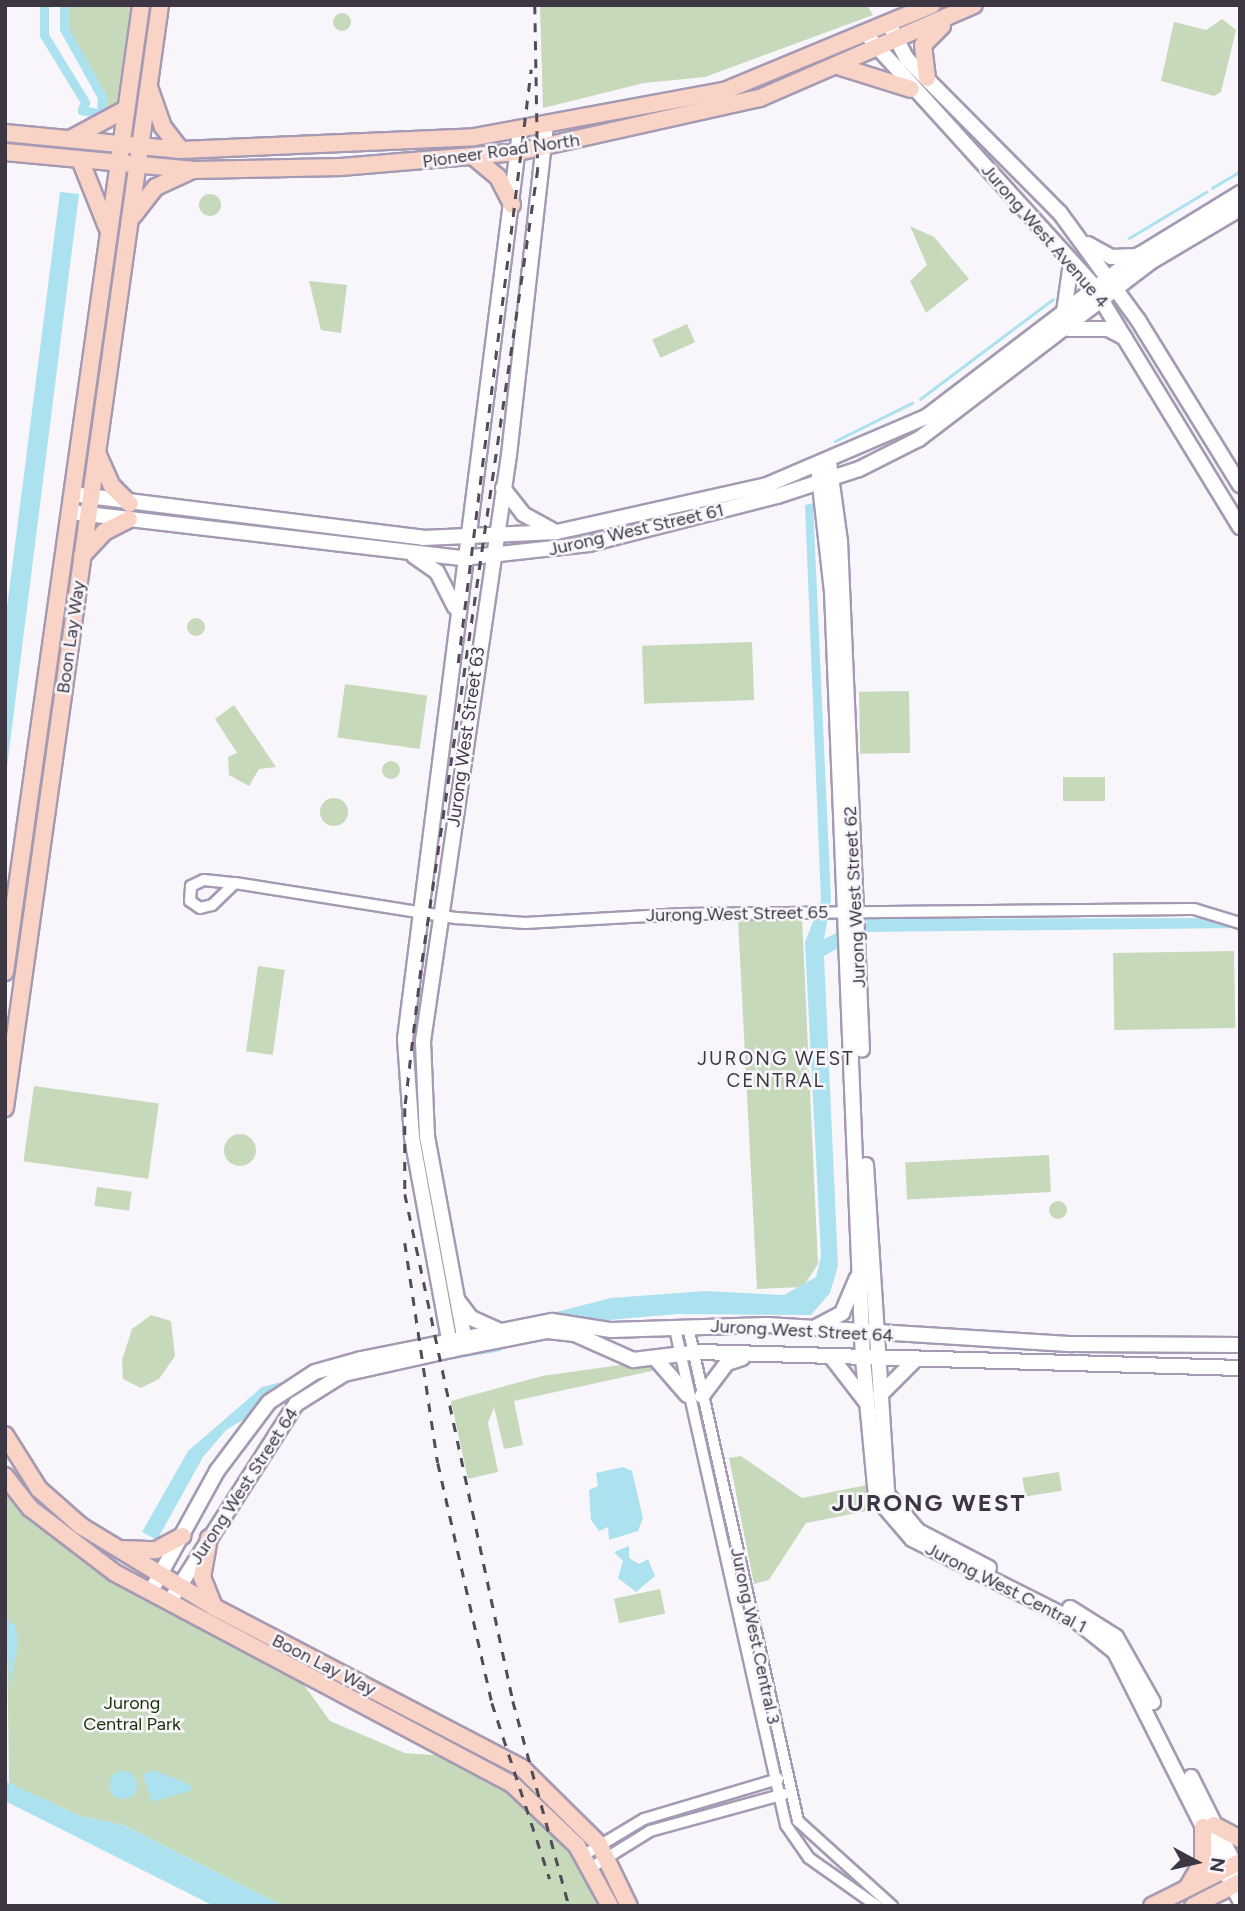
<!DOCTYPE html>
<style>
body{margin:0}
#map{position:relative;width:1245px;height:1911px;overflow:hidden;background:#f8f6fb;font-family:Figtree,sans-serif}
div>[style]{position:absolute}
[style*='--x']{left:calc(var(--x)*1px);top:calc(var(--y)*1px);width:calc(var(--w)*1px);rotate:calc(var(--a)*1deg)}
.green>*{inset:0;background:#c6d9ba;transform-origin:0 0}
.round{border-radius:50%}
.water>*{inset:0;background:#ace2f0}
.stream>*{height:2.5px;margin:-1.25px;padding:0 1.25px;transform-origin:1.25px;border-radius:1.25px;background:#ace2f0}
.canal>*{height:9px;margin:-4.5px;padding:0 4.5px;transform-origin:4.5px;border-radius:4.5px;background:#ace2f0}
.roads{filter:drop-shadow(2px 0 #a59ab3) drop-shadow(-2px 0 #a59ab3) drop-shadow(0 2px #a59ab3) drop-shadow(0 -2px #a59ab3)}
.street>*{height:10px;margin:-5px;padding:0 5px;transform-origin:5px;border-radius:5px;background:#fff}
.secondary>*{height:14px;margin:-7px;padding:0 7px;transform-origin:7px;border-radius:7px;background:#fff}
.primary>*{height:16px;margin:-8px;padding:0 8px;transform-origin:8px;border-radius:8px;background:#fad3c7}
.rail>*{height:2.5px;margin-top:-1.25px;transform-origin:0;background:repeating-linear-gradient(90deg,#514c56 0 9px,transparent 0 18px)}
span{translate:-50% -50%;white-space:nowrap;text-align:center;line-height:1.15;-webkit-text-stroke:5px #f8f6fb;paint-order:stroke}
.street-label{font-size:18px;color:#3c3742}
.park-label{font-size:18px;color:#1b3107}
.neighbourhood-label{font-size:19px;color:#3c3742;letter-spacing:2px}
.district-label{font-size:24px;color:#3c3742;font-weight:700;letter-spacing:2px}
.frame{position:absolute;inset:0;border:7px solid #3c3742;pointer-events:none}
.north{position:absolute;left:1161px;top:1827px;width:70px;height:70px;-webkit-text-stroke:5px #f8f6fb;paint-order:stroke;rotate:98deg;font-size:19px;font-weight:700;line-height:28px;text-align:center;color:#3c3742}
.north::after{content:'';display:block;margin:auto;width:24px;height:32px;background:#3c3742;clip-path:polygon(50% 0,100% 100%,50% 72%,0 100%)}
</style>
<div id="map">
<div class="green">
<i style="clip-path:polygon(67px 5px,131px 5px,117px 102px,102px 113px,106px 94px,67px 29px)"></i>
<i style="clip-path:polygon(540px 5px,867px 5px,873px 15px,705px 77px,644px 83px,543px 108px)"></i>
<i class="round" style="left:333px;top:13px;width:18px;height:18px"></i>
<i style="clip-path:polygon(1222px 19px,1236px 30px,1221px 92px,1214px 96px,1161px 81px,1174px 22px,1206px 30px)"></i>
<i class="round" style="left:199px;top:194px;width:22px;height:22px"></i>
<i style="clip-path:polygon(910px 226px,934px 237px,969px 279px,926px 313px,910px 281px,927px 265px)"></i>
<i style="clip-path:polygon(309px 281px,347px 285px,341px 333px,321px 330px)"></i>
<i style="left:687px;top:324px;width:20px;height:38px;rotate:66deg"></i>
<i class="round" style="left:187px;top:618px;width:18px;height:18px"></i>
<i style="left:752px;top:642px;width:58px;height:110px;rotate:88deg"></i>
<i style="left:345px;top:684px;width:83px;height:54px;rotate:8deg"></i>
<i style="left:909px;top:691px;width:62px;height:50px;rotate:89deg"></i>
<i style="clip-path:polygon(234px 705px,276px 767px,259px 769px,249px 786px,229px 775px,228px 757px,237px 753px,215px 719px)"></i>
<i class="round" style="left:382px;top:761px;width:18px;height:18px"></i>
<i style="left:1063px;top:777px;width:42px;height:24px"></i>
<i class="round" style="left:320px;top:798px;width:28px;height:28px"></i>
<i style="clip-path:polygon(802px 918px,818px 1264px,803px 1287px,757px 1289px,738px 919px)"></i>
<i style="left:1234px;top:951px;width:77px;height:121px;rotate:89deg"></i>
<i style="left:258px;top:966px;width:27px;height:86px;rotate:8deg"></i>
<i style="left:34px;top:1086px;width:126px;height:76px;rotate:8deg"></i>
<i class="round" style="left:224px;top:1134px;width:32px;height:32px"></i>
<i style="left:1049px;top:1155px;width:37px;height:144px;rotate:87deg"></i>
<i style="left:97px;top:1187px;width:35px;height:19px;rotate:8deg"></i>
<i class="round" style="left:1049px;top:1201px;width:18px;height:18px"></i>
<i style="clip-path:polygon(151px 1315px,171px 1321px,175px 1356px,159px 1379px,141px 1388px,123px 1379px,122px 1360px,132px 1329px)"></i>
<i style="clip-path:polygon(649px 1361px,656px 1370px,514px 1401px,523px 1445px,504px 1449px,494px 1407px,488px 1423px,498px 1472px,468px 1479px,451px 1401px,542px 1376px)"></i>
<i style="clip-path:polygon(741px 1456px,802px 1498px,867px 1485px,872px 1510px,806px 1523px,769px 1580px,754px 1584px,729px 1458px)"></i>
<i style="left:1059px;top:1472px;width:19px;height:37px;rotate:81deg"></i>
<i style="clip-path:polygon(5px 1485px,26px 1511px,299px 1678px,330px 1721px,405px 1753px,458px 1757px,511px 1786px,560px 1828px,609px 1906px,283px 1906px,123px 1825px,80px 1816px,9px 1783px)"></i>
<i style="left:660px;top:1589px;width:25px;height:47px;rotate:78deg"></i>
</div>
<div class="water">
<i style="clip-path:polygon(60px 192px,79px 194px,5px 783px,5px 623px)"></i>
<i style="clip-path:polygon(813px 503px,831px 900px,824px 939px,866px 919px,1240px 918px,1240px 928px,866px 932px,824px 956px,838px 1266px,830px 1293px,811px 1315px,677px 1314px,586px 1322px,505px 1342px,501px 1351px,299px 1386px,226px 1430px,203px 1457px,157px 1540px,142px 1532px,188px 1451px,262px 1387px,611px 1298px,705px 1291px,784px 1295px,816px 1277px,821px 1256px,805px 942px,821px 901px,805px 505px)"></i>
<i style="clip-path:polygon(623px 1467px,632px 1471px,643px 1518px,638px 1531px,609px 1540px,608px 1527px,599px 1531px,591px 1520px,589px 1490px,598px 1486px,596px 1473px)"></i>
<i style="clip-path:polygon(629px 1546px,629px 1558px,639px 1564px,648px 1559px,655px 1576px,636px 1592px,618px 1578px,623px 1561px,614px 1552px)"></i>
<i style="clip-path:polygon(5px 1619px,15px 1625px,18px 1642px,10px 1685px)"></i>
<i style="clip-path:polygon(153px 1770px,191px 1785px,192px 1790px,152px 1802px,143px 1775px)"></i>
<i class="round" style="left:109px;top:1771px;width:28px;height:28px"></i>
<i style="clip-path:polygon(5px 1781px,80px 1816px,123px 1825px,283px 1906px,214px 1906px,5px 1801px)"></i>
</div>
<div class="stream">
<i style="--x:1212;--y:188;--w:33;--a:-31"></i>
<i style="--x:1129;--y:238;--w:90;--a:-30.9"></i>
<i style="--x:920;--y:399;--w:166;--a:-36.9"></i>
<i style="--x:835;--y:441;--w:86;--a:-26.3"></i>
</div>
<div class="canal">
<i style="--x:44;--y:5;--w:30;--a:90"></i>
<i style="--x:44;--y:35;--w:79;--a:58.5"></i>
<i style="--x:85;--y:102;--w:9;--a:111"></i>
<i style="--x:82;--y:110;--w:19;--a:12"></i>
<i style="--x:101;--y:114;--w:17;--a:-87"></i>
<i style="--x:102;--y:97;--w:78;--a:-119.2"></i>
<i style="--x:64;--y:29;--w:24;--a:-90"></i>
</div>
<div class="roads">
<div class="street">
<i style="--x:235;--y:883;--w:32;--a:136"></i>
<i style="--x:212;--y:905;--w:12;--a:166"></i>
<i style="--x:200;--y:908;--w:12;--a:-145"></i>
<i style="--x:190;--y:901;--w:15;--a:-86"></i>
<i style="--x:191;--y:886;--w:14;--a:-25"></i>
<i style="--x:204;--y:880;--w:31;--a:6"></i>
<i style="--x:235;--y:883;--w:225;--a:9"></i>
<i style="--x:457;--y:918;--w:68;--a:4.2"></i>
<i style="--x:525;--y:923;--w:158;--a:-3.3"></i>
<i style="--x:683;--y:914;--w:511;--a:-0.56"></i>
<i style="--x:1194;--y:909;--w:48;--a:16.9"></i>
<i style="--x:688;--y:1327;--w:506;--a:77.45"></i>
<i style="--x:798;--y:1821;--w:127;--a:42.1"></i>
<i style="--x:675;--y:1329;--w:508;--a:77.39"></i>
<i style="--x:786;--y:1825;--w:40;--a:55.1"></i>
<i style="--x:809;--y:1858;--w:83;--a:35.2"></i>
<i style="--x:584;--y:1855;--w:70;--a:-31"></i>
<i style="--x:644;--y:1819;--w:140;--a:-16.6"></i>
<i style="--x:592;--y:1867;--w:68;--a:-31.8"></i>
<i style="--x:650;--y:1831;--w:139;--a:-15.4"></i>
</div>
<div class="secondary">
<i style="--x:892;--y:30;--w:33;--a:63"></i>
<i style="--x:907;--y:59;--w:217;--a:45.2"></i>
<i style="--x:1060;--y:213;--w:132;--a:53.9"></i>
<i style="--x:1138;--y:320;--w:194;--a:58.3"></i>
<i style="--x:871;--y:40;--w:328;--a:47.8"></i>
<i style="--x:1091;--y:283;--w:286;--a:58.6"></i>
<i style="--x:1088;--y:244;--w:26;--a:29"></i>
<i style="--x:1111;--y:257;--w:26;--a:-2"></i>
<i style="--x:1064;--y:312;--w:49;--a:-81.9"></i>
<i style="--x:1069;--y:329;--w:39;--a:0"></i>
<i style="--x:1108;--y:329;--w:19;--a:28"></i>
<i style="--x:829;--y:462;--w:80;--a:82.1"></i>
<i style="--x:840;--y:541;--w:509;--a:87.53"></i>
<i style="--x:818;--y:467;--w:125;--a:83.6"></i>
<i style="--x:832;--y:591;--w:769;--a:87.69"></i>
<i style="--x:863;--y:1359;--w:139;--a:84.6"></i>
<i style="--x:876;--y:1497;--w:55;--a:49.4"></i>
<i style="--x:912;--y:1539;--w:187;--a:26.7"></i>
<i style="--x:1079;--y:1623;--w:46;--a:38.9"></i>
<i style="--x:1115;--y:1652;--w:278;--a:63.3"></i>
<i style="--x:503;--y:488;--w:33;--a:52"></i>
<i style="--x:523;--y:514;--w:35;--a:29"></i>
<i style="--x:72;--y:494;--w:354;--a:7.1"></i>
<i style="--x:423;--y:538;--w:134;--a:-2.6"></i>
<i style="--x:557;--y:532;--w:215;--a:-12.6"></i>
<i style="--x:767;--y:485;--w:173;--a:-23.2"></i>
<i style="--x:926;--y:417;--w:268;--a:-37.3"></i>
<i style="--x:1139;--y:255;--w:119;--a:-31.5"></i>
<i style="--x:70;--y:512;--w:396;--a:6.7"></i>
<i style="--x:463;--y:558;--w:127;--a:-6.3"></i>
<i style="--x:589;--y:544;--w:194;--a:-14.3"></i>
<i style="--x:777;--y:496;--w:86;--a:-18.2"></i>
<i style="--x:859;--y:469;--w:67;--a:-26.6"></i>
<i style="--x:919;--y:439;--w:290;--a:-37.4"></i>
<i style="--x:1149;--y:263;--w:106;--a:-30.7"></i>
<i style="--x:414;--y:556;--w:28;--a:35"></i>
<i style="--x:437;--y:572;--w:39;--a:63"></i>
<i style="--x:866;--y:1165;--w:330;--a:86.3"></i>
<i style="--x:887;--y:1494;--w:48;--a:50"></i>
<i style="--x:918;--y:1531;--w:80;--a:27.5"></i>
<i style="--x:459;--y:1302;--w:20;--a:53"></i>
<i style="--x:471;--y:1318;--w:30;--a:24"></i>
<i style="--x:816;--y:1327;--w:30;--a:-28"></i>
<i style="--x:842;--y:1313;--w:38;--a:-67"></i>
<i style="--x:466;--y:1347;--w:214;--a:-100.5"></i>
<i style="--x:427;--y:1137;--w:96;--a:-92.4"></i>
<i style="--x:423;--y:1041;--w:592;--a:-81.65"></i>
<i style="--x:509;--y:455;--w:331;--a:-83.6"></i>
<i style="--x:451;--y:1350;--w:217;--a:-100.4"></i>
<i style="--x:412;--y:1137;--w:98;--a:-94.1"></i>
<i style="--x:405;--y:1039;--w:915;--a:-82.78"></i>
<i style="--x:655;--y:1358;--w:49;--a:49.1"></i>
<i style="--x:832;--y:1358;--w:56;--a:52.3"></i>
<i style="--x:880;--y:1395;--w:47;--a:-45"></i>
<i style="--x:702;--y:1396;--w:41;--a:-52.9"></i>
<i style="--x:727;--y:1363;--w:16;--a:-18"></i>
<i style="--x:151;--y:1591;--w:137;--a:-61.2"></i>
<i style="--x:217;--y:1471;--w:86;--a:-53"></i>
<i style="--x:269;--y:1402;--w:55;--a:-33.1"></i>
<i style="--x:315;--y:1372;--w:48;--a:-15.8"></i>
<i style="--x:361;--y:1359;--w:195;--a:-11.3"></i>
<i style="--x:552;--y:1321;--w:60;--a:8.7"></i>
<i style="--x:611;--y:1330;--w:156;--a:-1.8"></i>
<i style="--x:767;--y:1325;--w:306;--a:3.6"></i>
<i style="--x:1072;--y:1344;--w:168;--a:0.3"></i>
<i style="--x:170;--y:1601;--w:234;--a:-57.4"></i>
<i style="--x:296;--y:1404;--w:57;--a:-32"></i>
<i style="--x:344;--y:1374;--w:110;--a:-12.6"></i>
<i style="--x:451;--y:1350;--w:98;--a:-11.2"></i>
<i style="--x:547;--y:1331;--w:28;--a:6"></i>
<i style="--x:575;--y:1334;--w:64;--a:24.1"></i>
<i style="--x:633;--y:1360;--w:65;--a:-7"></i>
<i style="--x:698;--y:1352;--w:542;--a:1.69"></i>
<i style="--x:1070;--y:1608;--w:54;--a:32.2"></i>
<i style="--x:1116;--y:1637;--w:75;--a:60.4"></i>
<i style="--x:1191;--y:1777;--w:110;--a:63.4"></i>
</div>
<div class="primary">
<i style="--x:841;--y:67;--w:73;--a:17.4"></i>
<i style="--x:927;--y:78;--w:33;--a:-97"></i>
<i style="--x:923;--y:45;--w:27;--a:-45"></i>
<i style="--x:149;--y:87;--w:42;--a:70.7"></i>
<i style="--x:163;--y:127;--w:29;--a:52"></i>
<i style="--x:5;--y:133;--w:177;--a:5.5"></i>
<i style="--x:181;--y:150;--w:294;--a:-2.5"></i>
<i style="--x:475;--y:137;--w:253;--a:-10.5"></i>
<i style="--x:724;--y:91;--w:225;--a:-22.5"></i>
<i style="--x:70;--y:139;--w:64;--a:-28.2"></i>
<i style="--x:5;--y:152;--w:190;--a:5.4"></i>
<i style="--x:194;--y:170;--w:146;--a:-1.2"></i>
<i style="--x:340;--y:167;--w:179;--a:-4.8"></i>
<i style="--x:518;--y:152;--w:248;--a:-12.6"></i>
<i style="--x:760;--y:98;--w:233;--a:-23.5"></i>
<i style="--x:474;--y:157;--w:31;--a:40"></i>
<i style="--x:498;--y:177;--w:31;--a:63"></i>
<i style="--x:81;--y:162;--w:70;--a:68.2"></i>
<i style="--x:133;--y:216;--w:37;--a:-52"></i>
<i style="--x:156;--y:187;--w:38;--a:-25"></i>
<i style="--x:98;--y:455;--w:34;--a:66"></i>
<i style="--x:112;--y:486;--w:25;--a:45"></i>
<i style="--x:82;--y:556;--w:33;--a:-47"></i>
<i style="--x:104;--y:532;--w:28;--a:-27"></i>
<i style="--x:5;--y:972;--w:977;--a:-81.99"></i>
<i style="--x:5;--y:1108;--w:1114;--a:-82"></i>
<i style="--x:5;--y:1435;--w:64;--a:57.8"></i>
<i style="--x:39;--y:1489;--w:56;--a:41.4"></i>
<i style="--x:81;--y:1526;--w:156;--a:31.3"></i>
<i style="--x:214;--y:1607;--w:348;--a:27.6"></i>
<i style="--x:522;--y:1768;--w:108;--a:44.6"></i>
<i style="--x:599;--y:1844;--w:69;--a:64.2"></i>
<i style="--x:5;--y:1476;--w:41;--a:52"></i>
<i style="--x:30;--y:1508;--w:107;--a:37.4"></i>
<i style="--x:115;--y:1573;--w:450;--a:28"></i>
<i style="--x:512;--y:1784;--w:90;--a:43.6"></i>
<i style="--x:577;--y:1846;--w:68;--a:61.2"></i>
<i style="--x:209;--y:1538;--w:40;--a:100"></i>
<i style="--x:202;--y:1577;--w:32;--a:68"></i>
<i style="--x:120;--y:1549;--w:36;--a:2"></i>
<i style="--x:156;--y:1550;--w:30;--a:-28"></i>
<i style="--x:1214;--y:1825;--w:30;--a:28"></i>
<i style="--x:1187;--y:1888;--w:31;--a:-59"></i>
<i style="--x:1203;--y:1861;--w:34;--a:-90"></i>
<i style="--x:1152;--y:1906;--w:98;--a:-26.6"></i>
<i style="--x:1193;--y:1906;--w:53;--a:-27.1"></i>
</div>
</div>
<div class="rail">
<i style="--x:535;--y:5;--w:164;--a:89"></i>
<i style="--x:538;--y:169;--w:809;--a:98.31"></i>
<i style="--x:421;--y:970;--w:139;--a:96.6"></i>
<i style="--x:405;--y:1108;--w:86;--a:90"></i>
<i style="--x:405;--y:1194;--w:518;--a:77.97"></i>
<i style="--x:513;--y:1701;--w:213;--a:74.7"></i>
<i style="--x:458;--y:663;--w:598;--a:-82.99"></i>
<i style="--x:405;--y:1243;--w:222;--a:81.5"></i>
<i style="--x:438;--y:1463;--w:246;--a:77.3"></i>
<i style="--x:492;--y:1703;--w:185;--a:71.8"></i>
</div>
<div class="street-label">
<span style="left:501px;top:151px;rotate:-8deg">Pioneer Road North</span>
<span style="left:1045px;top:236px;rotate:49deg">Jurong West Avenue 4</span>
<span style="left:636px;top:530px;rotate:-13deg">Jurong West Street 61</span>
<span style="left:71px;top:637px;rotate:-82deg">Boon Lay Way</span>
<span style="left:466px;top:737px;rotate:-82deg">Jurong West Street 63</span>
<span style="left:855px;top:897px;rotate:-93deg">Jurong West Street 62</span>
<span style="left:737px;top:914px;rotate:-1deg">Jurong West Street 65</span>
<span style="left:802px;top:1331px;rotate:3deg">Jurong West Street 64</span>
<span style="left:244px;top:1486px;rotate:-57deg">Jurong West Street 64</span>
<span style="left:1006px;top:1588px;rotate:27deg">Jurong West Central 1</span>
<span style="left:755px;top:1636px;rotate:78deg">Jurong West Central 3</span>
<span style="left:324px;top:1665px;rotate:27deg">Boon Lay Way</span>
</div>
<div class="park-label">
<span style="left:132px;top:1714px">Jurong<br>Central Park</span>
</div>
<div class="neighbourhood-label">
<span style="left:776px;top:1070px">JURONG WEST<br>CENTRAL</span>
</div>
<div class="district-label">
<span style="left:929px;top:1503px">JURONG WEST</span>
</div>
<div class="frame"></div>
<div class="north">N</div>
</div>
